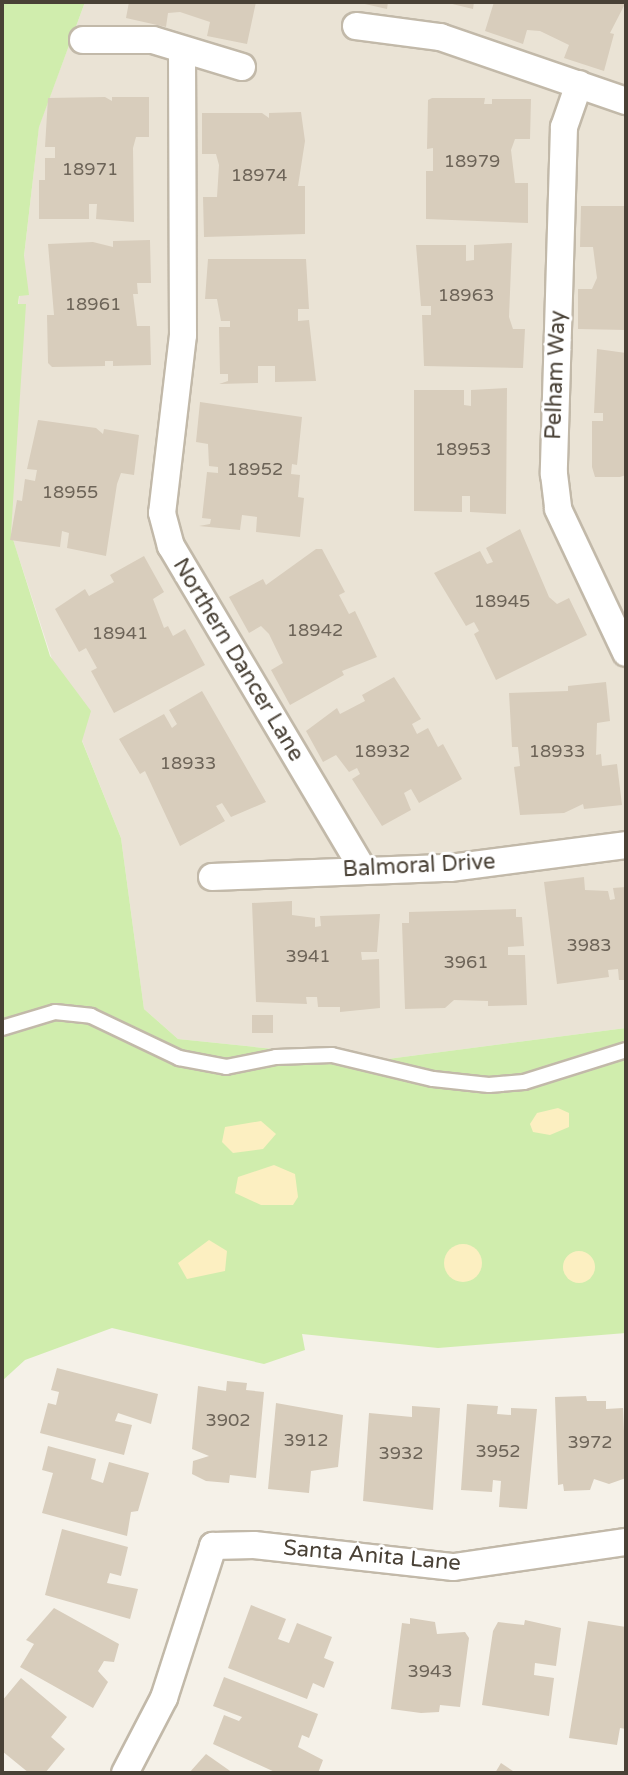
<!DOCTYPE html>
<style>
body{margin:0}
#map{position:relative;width:628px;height:1775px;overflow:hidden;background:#f5f1e8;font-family:"Varela Round",sans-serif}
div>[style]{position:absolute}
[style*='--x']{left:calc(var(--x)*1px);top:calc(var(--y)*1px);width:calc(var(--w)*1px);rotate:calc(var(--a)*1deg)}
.residential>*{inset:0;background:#eae3d5}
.green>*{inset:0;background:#d0edad}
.sand>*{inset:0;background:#fcefc1}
.round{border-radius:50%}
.building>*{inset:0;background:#d8cdbc;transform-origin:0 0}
.roads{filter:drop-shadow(2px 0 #c2b9a9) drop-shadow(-2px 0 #c2b9a9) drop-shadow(0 2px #c2b9a9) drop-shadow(0 -2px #c2b9a9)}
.service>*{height:14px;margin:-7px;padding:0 7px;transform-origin:7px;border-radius:7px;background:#fff}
.minor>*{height:26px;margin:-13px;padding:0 13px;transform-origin:13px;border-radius:13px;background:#fff}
span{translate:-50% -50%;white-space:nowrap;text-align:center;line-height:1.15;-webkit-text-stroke:6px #fff;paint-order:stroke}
.number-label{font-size:18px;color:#6d6458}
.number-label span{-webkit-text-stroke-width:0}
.street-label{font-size:22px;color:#494136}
.frame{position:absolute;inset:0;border:4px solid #494136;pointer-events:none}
</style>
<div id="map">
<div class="residential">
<i style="clip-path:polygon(85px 2px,626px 2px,626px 1028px,380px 1060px,178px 1039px,144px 1009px,121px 838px,63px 693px,2px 506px,2px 448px,39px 126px)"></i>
</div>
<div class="green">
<i style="clip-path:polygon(2px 2px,85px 2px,39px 127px,24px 256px,29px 295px,19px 296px,18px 304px,26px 304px,11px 533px,50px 656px,91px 711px,82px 741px,121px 838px,144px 1009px,178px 1039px,380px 1060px,626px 1028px,626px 1333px,438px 1348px,302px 1334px,305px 1350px,264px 1364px,112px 1328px,25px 1360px,2px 1381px)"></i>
</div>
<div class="sand">
<i style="clip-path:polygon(558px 1108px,569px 1113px,569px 1127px,550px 1135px,533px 1132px,530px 1124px,537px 1113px)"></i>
<i style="clip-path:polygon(261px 1121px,276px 1134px,263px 1149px,233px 1153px,222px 1142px,225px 1127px)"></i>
<i style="clip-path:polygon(274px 1165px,295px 1174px,298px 1197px,293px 1205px,261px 1205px,235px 1193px,238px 1177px)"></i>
<i style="clip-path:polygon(209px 1240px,227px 1251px,225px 1271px,187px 1279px,178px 1263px)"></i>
<i class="round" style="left:444px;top:1244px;width:38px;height:38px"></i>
<i class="round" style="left:563px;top:1251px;width:32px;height:32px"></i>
</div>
<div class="building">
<i style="clip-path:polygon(129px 2px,256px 2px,247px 44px,207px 36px,210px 22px,180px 12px,168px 13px,166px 27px,126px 18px)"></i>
<i style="clip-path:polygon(356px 2px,388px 2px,387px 9px)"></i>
<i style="clip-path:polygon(444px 2px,474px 2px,473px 9px)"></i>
<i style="clip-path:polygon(494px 2px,626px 2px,610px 33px,614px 34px,604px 71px,564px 58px,569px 45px,540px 31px,527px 30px,523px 44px,485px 31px)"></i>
<i style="clip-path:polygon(105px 97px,112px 101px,112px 97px,149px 97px,149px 137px,136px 137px,133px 148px,134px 222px,96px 219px,97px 204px,89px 204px,89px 219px,39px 219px,39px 180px,45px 180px,45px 158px,55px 158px,55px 147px,45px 147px,48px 98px)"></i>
<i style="clip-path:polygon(432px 98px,485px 98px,484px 104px,492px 104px,492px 99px,531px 99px,530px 139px,515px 139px,511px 150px,515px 183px,528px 183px,528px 223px,426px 219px,426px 171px,433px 171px,433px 148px,427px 149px,428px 100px)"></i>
<i style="clip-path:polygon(301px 112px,305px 141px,298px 186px,305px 186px,305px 234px,204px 237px,203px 197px,217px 197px,219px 165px,216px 154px,202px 154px,202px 113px,262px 113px,269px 118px,269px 113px)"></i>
<i style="clip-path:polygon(581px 206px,626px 206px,626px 330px,578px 329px,578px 289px,592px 289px,597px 278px,593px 247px,580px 247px)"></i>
<i style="clip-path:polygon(150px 240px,151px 283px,137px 283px,138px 294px,133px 294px,137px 326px,150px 326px,151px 365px,113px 366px,113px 361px,105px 361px,105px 366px,52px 367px,48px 363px,47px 315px,54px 315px,48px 244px,93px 242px,113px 247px,113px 241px)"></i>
<i style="clip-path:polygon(512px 243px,509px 317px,513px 329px,525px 329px,523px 368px,424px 366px,422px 315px,431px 315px,431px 306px,421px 306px,416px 245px,466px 245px,466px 261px,474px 260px,474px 245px)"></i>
<i style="clip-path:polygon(208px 259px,306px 259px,309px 309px,298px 309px,298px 321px,309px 320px,316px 381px,275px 382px,275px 366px,258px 366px,258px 383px,219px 384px,228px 381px,228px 374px,220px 374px,219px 327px,230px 327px,230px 321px,221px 321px,217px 299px,205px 299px)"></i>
<i style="clip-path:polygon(597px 349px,626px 353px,626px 475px,620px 477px,595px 477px,592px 467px,592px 421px,603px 421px,603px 413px,594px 413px)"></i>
<i style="clip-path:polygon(507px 388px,506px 514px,470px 512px,470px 496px,462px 496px,462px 512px,414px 511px,414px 390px,464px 390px,464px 405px,471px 406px,471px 390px)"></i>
<i style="clip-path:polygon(200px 402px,302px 417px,297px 465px,292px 464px,291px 474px,300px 475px,298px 497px,304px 498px,300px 537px,256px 532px,257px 517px,242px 515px,240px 530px,199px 526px,210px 524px,211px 519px,202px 518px,207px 472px,218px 473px,218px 467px,209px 466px,208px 444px,196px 442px)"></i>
<i style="clip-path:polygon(38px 420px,96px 428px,103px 434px,104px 429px,139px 435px,134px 475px,121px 473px,117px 484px,106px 556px,67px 548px,69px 533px,62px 531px,60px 547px,10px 540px,17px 500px,22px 501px,25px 479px,35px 481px,37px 470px,27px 469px)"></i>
<i style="clip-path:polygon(520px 529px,549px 597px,557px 604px,569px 598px,587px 635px,496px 680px,474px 634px,479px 631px,474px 622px,466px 626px,434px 573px,480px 551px,487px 564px,493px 562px,486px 548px)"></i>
<i style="clip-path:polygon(316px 549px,322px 549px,345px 592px,339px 595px,349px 614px,355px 611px,377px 657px,342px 671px,344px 675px,290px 705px,271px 670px,283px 663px,269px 634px,261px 626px,249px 633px,229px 597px,263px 579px,266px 585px)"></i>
<i style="clip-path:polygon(144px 556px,164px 592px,153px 599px,164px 628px,168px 626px,173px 636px,185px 629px,205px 665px,114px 713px,91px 671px,97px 668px,86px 648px,79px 652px,55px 609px,85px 589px,89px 596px,114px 582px,110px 575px)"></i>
<i style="clip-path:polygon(394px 677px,421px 719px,412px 724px,417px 734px,428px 728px,438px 747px,443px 744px,462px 779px,419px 803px,411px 789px,404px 793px,411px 810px,382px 826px,352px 779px,360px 774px,357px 768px,349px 772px,336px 755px,323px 762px,306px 731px,337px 708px,340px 714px,365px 701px,362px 695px)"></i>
<i style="clip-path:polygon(606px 682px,610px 721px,597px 723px,596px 755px,601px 754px,602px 766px,617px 764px,622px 805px,584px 809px,583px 804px,564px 813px,520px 815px,514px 767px,520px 766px,518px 747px,512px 747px,509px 693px,568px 691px,568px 686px)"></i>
<i style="clip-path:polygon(202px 691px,266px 802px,231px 817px,222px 803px,216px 806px,225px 821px,180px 846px,145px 771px,140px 774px,119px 739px,164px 714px,172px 728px,177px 724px,169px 710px)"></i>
<i style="clip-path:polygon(584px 877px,585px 890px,608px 891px,610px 900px,615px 899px,613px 888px,626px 887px,626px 980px,619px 980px,618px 969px,608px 970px,609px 977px,557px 984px,544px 882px)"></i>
<i style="clip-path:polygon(292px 901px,292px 915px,315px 918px,315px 927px,321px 926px,320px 916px,380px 914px,377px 952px,361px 952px,362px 960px,379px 959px,380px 1008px,340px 1012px,340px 1007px,318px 1007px,317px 997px,306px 997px,307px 1004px,256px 1002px,252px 903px)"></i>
<i style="clip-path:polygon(516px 909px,516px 917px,522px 917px,524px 946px,508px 947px,508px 955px,525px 955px,527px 1005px,488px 1006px,488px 1001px,454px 1000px,445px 1008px,405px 1009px,402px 923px,409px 923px,409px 912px)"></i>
<i style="left:273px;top:1015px;width:18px;height:21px;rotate:90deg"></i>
<i style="clip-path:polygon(57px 1368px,158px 1394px,151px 1424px,118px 1413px,115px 1421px,132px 1425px,124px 1455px,40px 1433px,48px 1403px,56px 1405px,59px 1392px,51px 1390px)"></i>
<i style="clip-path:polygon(227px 1381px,247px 1383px,246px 1390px,264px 1392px,256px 1478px,230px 1475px,229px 1483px,206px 1481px,192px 1474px,193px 1461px,209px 1456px,192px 1449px,198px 1386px,226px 1391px)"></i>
<i style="clip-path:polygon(586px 1396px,587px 1401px,606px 1401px,606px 1409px,623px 1408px,626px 1478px,609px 1484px,594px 1479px,590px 1490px,564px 1491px,563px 1484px,558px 1485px,555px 1397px)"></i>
<i style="clip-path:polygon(276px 1403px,343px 1415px,338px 1467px,311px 1471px,309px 1493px,268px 1489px)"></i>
<i style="clip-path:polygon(467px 1404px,498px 1406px,497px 1414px,511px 1415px,511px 1408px,537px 1409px,527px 1509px,499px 1507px,501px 1481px,493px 1480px,492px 1492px,461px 1490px)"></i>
<i style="clip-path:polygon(412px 1406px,440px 1408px,433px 1510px,363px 1501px,369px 1413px,412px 1417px)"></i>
<i style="clip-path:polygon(48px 1446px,96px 1459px,91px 1479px,103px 1483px,109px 1462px,149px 1473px,138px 1511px,131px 1512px,127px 1536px,42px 1513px,53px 1473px,42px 1470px)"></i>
<i style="clip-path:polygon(62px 1529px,128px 1547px,121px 1576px,110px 1573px,107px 1583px,138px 1589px,130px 1619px,45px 1595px)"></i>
<i style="clip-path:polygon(251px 1605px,286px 1619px,278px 1639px,289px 1643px,297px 1623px,332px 1637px,324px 1658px,334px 1662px,324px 1688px,313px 1683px,307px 1699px,228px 1668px)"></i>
<i style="clip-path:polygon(54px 1608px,119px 1644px,114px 1662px,104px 1661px,98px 1671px,108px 1682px,93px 1708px,20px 1667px,34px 1644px,26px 1640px)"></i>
<i style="clip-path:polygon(410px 1618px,435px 1622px,437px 1634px,465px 1632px,469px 1638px,460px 1707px,440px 1705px,439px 1712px,421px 1713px,391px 1709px,402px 1623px,410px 1624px)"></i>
<i style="clip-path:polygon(525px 1620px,561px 1628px,556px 1666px,535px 1663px,534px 1675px,554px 1678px,549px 1716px,482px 1705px,493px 1631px,498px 1622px,524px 1625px)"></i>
<i style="clip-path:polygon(588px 1621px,626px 1627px,626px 1729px,620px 1728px,617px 1745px,569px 1738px)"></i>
<i style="clip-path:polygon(224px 1677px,318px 1714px,309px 1738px,302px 1735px,298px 1747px,323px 1760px,318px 1773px,277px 1773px,213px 1744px,224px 1715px,239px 1721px,242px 1717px,213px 1706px)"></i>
<i style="clip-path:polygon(21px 1678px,67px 1717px,51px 1737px,65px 1749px,45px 1773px,29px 1773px,2px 1751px,2px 1701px)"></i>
<i style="clip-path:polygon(206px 1754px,233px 1773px,189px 1773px)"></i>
<i style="clip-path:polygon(501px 1763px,516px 1773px,495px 1773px)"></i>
</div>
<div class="roads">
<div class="service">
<i style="--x:2;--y:1028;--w:55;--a:-16.8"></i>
<i style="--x:55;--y:1012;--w:36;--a:6"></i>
<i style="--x:91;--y:1016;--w:98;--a:25.5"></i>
<i style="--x:179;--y:1058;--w:48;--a:10.8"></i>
<i style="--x:226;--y:1067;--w:51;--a:-11.3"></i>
<i style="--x:276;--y:1057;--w:56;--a:-2"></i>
<i style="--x:332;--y:1055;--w:104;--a:13.4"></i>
<i style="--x:433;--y:1079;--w:56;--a:6.1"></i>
<i style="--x:489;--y:1085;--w:35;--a:-5"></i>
<i style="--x:524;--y:1082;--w:107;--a:-17.4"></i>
</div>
<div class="minor">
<i style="--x:356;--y:26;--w:85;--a:7.5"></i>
<i style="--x:440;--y:37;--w:197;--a:19"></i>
<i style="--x:83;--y:40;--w:70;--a:0"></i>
<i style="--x:153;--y:40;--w:93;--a:16.9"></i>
<i style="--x:182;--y:52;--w:283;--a:89.8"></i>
<i style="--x:183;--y:335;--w:179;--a:96.7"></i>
<i style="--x:162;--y:513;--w:34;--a:75"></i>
<i style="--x:171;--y:546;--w:377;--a:59.3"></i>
<i style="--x:579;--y:84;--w:46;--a:109.2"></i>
<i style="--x:564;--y:127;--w:347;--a:91.7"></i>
<i style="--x:554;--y:474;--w:35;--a:83"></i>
<i style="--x:558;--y:509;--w:159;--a:64.7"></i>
<i style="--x:212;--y:877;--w:238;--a:-2.2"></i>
<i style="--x:450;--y:868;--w:177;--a:-7.4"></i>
<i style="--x:125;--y:1773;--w:85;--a:-62.5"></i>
<i style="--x:164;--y:1698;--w:160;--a:-72.1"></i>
<i style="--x:213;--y:1546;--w:41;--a:-1.4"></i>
<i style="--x:254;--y:1545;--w:201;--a:6.3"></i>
<i style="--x:454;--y:1567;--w:174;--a:-8.3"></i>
</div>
</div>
<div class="number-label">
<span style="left:472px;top:161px">18979</span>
<span style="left:90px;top:169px">18971</span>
<span style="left:259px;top:175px">18974</span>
<span style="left:466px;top:295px">18963</span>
<span style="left:93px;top:304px">18961</span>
<span style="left:463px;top:449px">18953</span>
<span style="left:255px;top:469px">18952</span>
<span style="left:70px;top:492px">18955</span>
<span style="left:502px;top:601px">18945</span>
<span style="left:315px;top:630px">18942</span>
<span style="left:120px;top:633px">18941</span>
<span style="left:382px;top:751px">18932</span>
<span style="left:557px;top:751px">18933</span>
<span style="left:188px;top:763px">18933</span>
<span style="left:589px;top:945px">3983</span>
<span style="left:308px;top:956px">3941</span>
<span style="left:466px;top:962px">3961</span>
<span style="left:228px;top:1420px">3902</span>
<span style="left:306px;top:1440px">3912</span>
<span style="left:590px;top:1442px">3972</span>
<span style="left:498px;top:1451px">3952</span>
<span style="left:401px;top:1453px">3932</span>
<span style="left:430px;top:1671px">3943</span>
</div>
<div class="street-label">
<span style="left:556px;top:375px;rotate:-88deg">Pelham Way</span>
<span style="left:238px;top:660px;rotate:59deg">Northern Dancer Lane</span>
<span style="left:419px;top:866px;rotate:-3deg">Balmoral Drive</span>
<span style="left:372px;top:1556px;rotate:5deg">Santa Anita Lane</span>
</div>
<div class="frame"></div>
</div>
